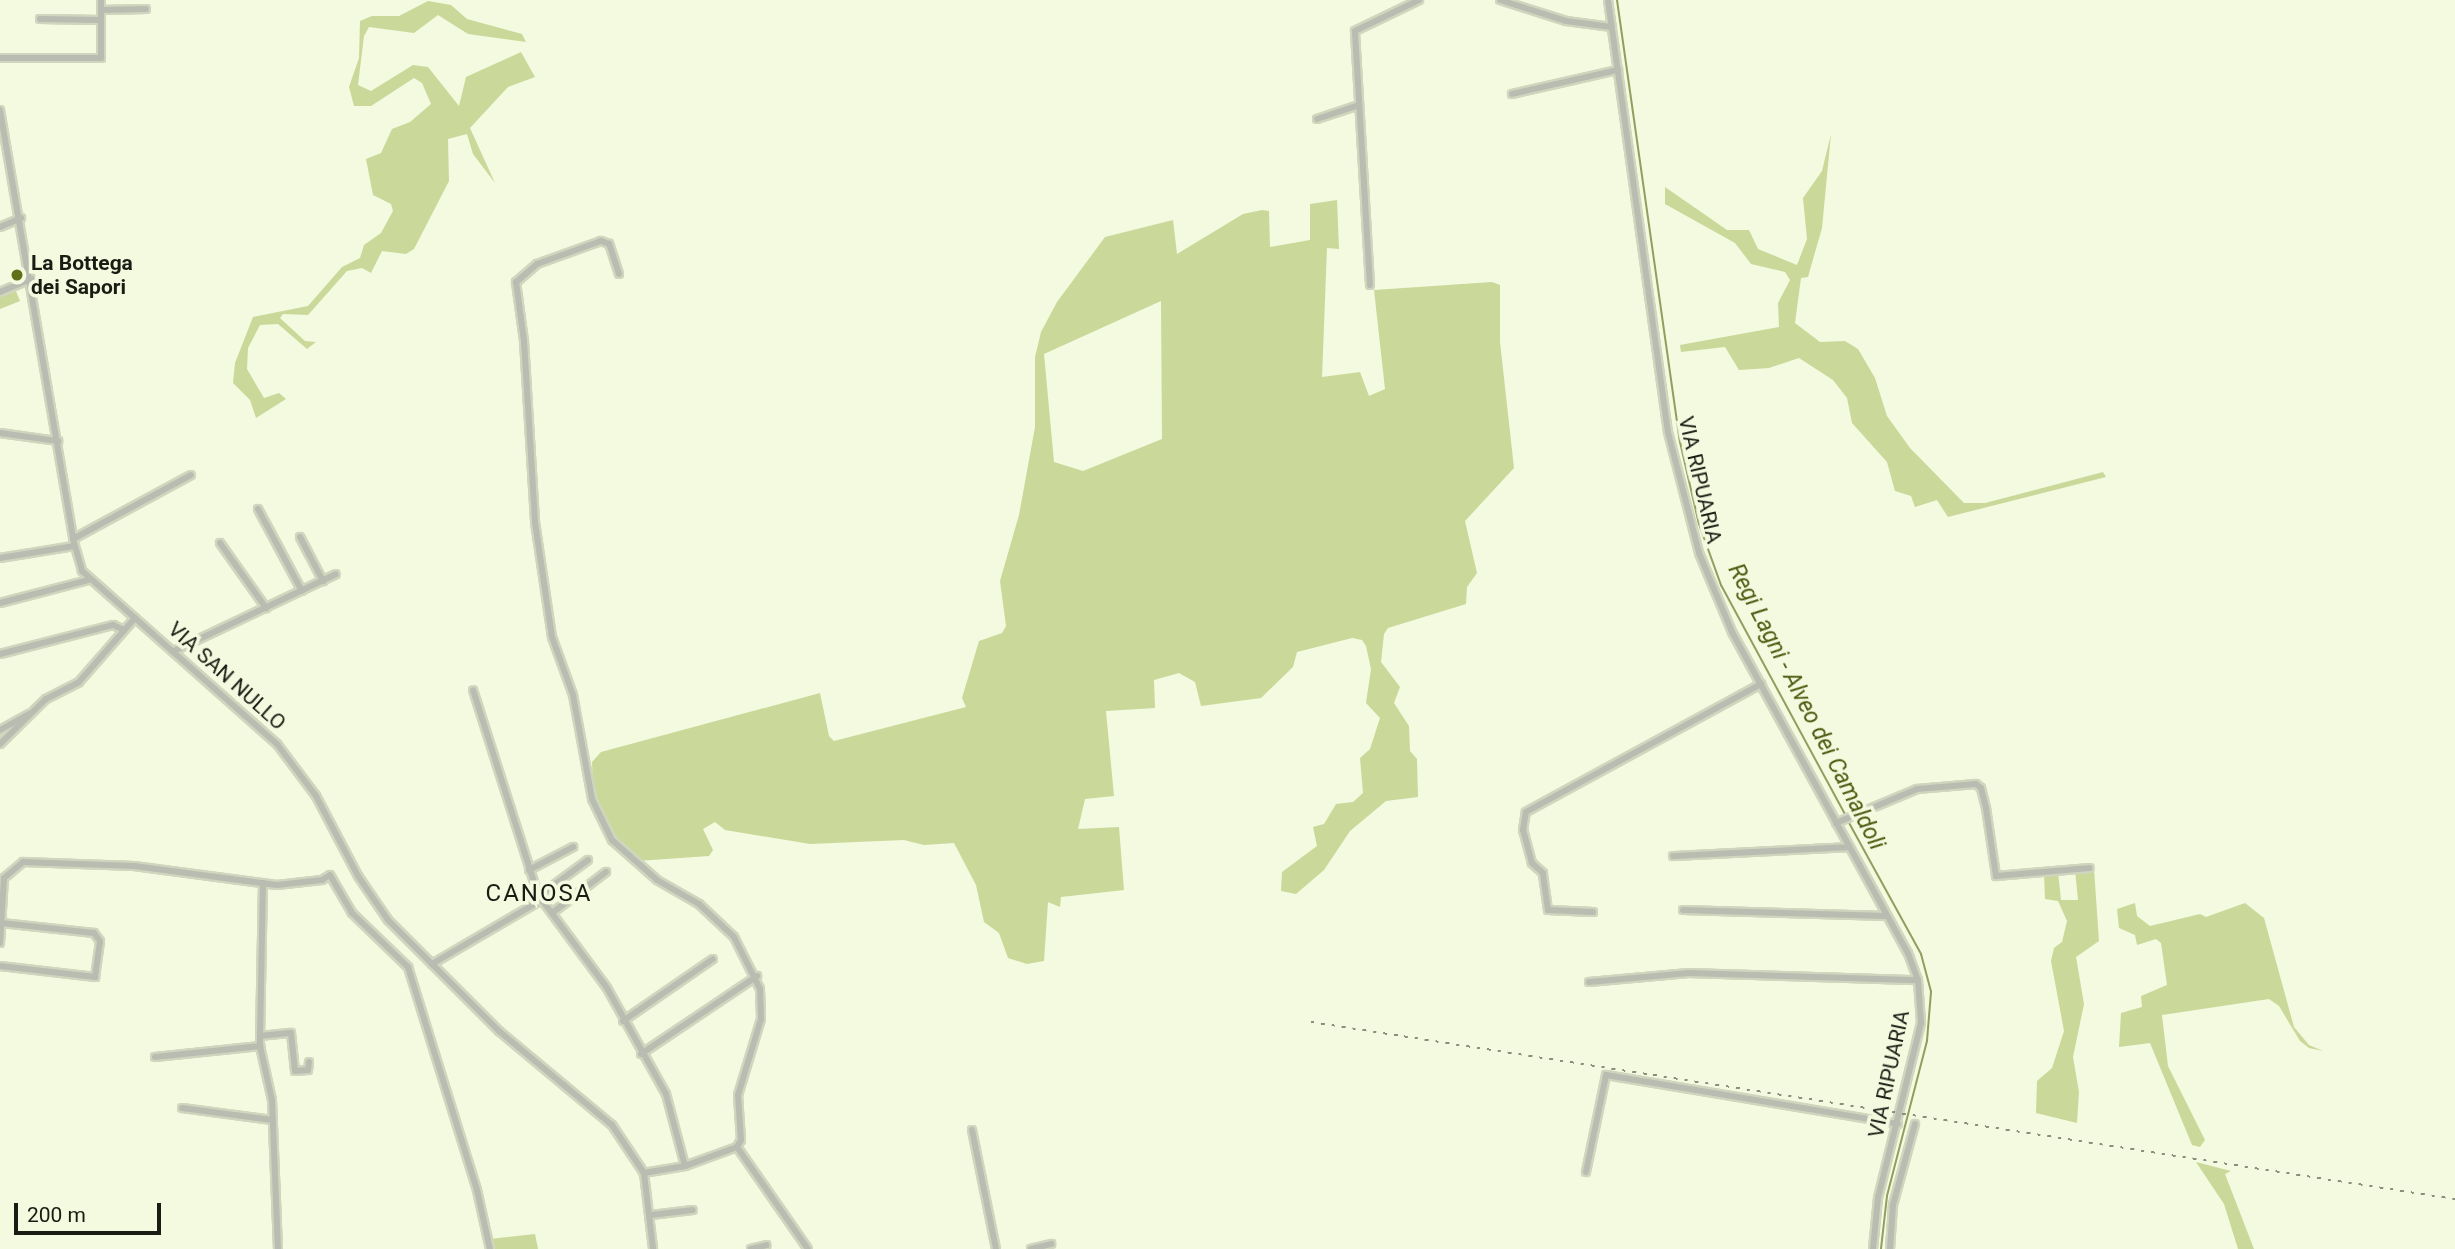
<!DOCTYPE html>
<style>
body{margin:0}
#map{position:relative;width:2455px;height:1249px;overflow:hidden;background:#f3fadf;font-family:Roboto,sans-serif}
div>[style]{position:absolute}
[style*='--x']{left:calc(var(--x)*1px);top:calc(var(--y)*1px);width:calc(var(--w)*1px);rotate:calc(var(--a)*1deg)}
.green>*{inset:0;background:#cad89a}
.stream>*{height:2px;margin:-1px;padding:0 1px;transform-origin:1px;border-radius:1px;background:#919e5e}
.roads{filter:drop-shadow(2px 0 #d0d6be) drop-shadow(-2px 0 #d0d6be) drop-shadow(0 2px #d0d6be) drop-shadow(0 -2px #d0d6be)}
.minor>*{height:6px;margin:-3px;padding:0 3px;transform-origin:3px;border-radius:3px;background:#b9bcb1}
.rail>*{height:2px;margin-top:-1px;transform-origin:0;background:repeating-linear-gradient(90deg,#8a8e7c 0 3.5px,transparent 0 10.5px)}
.dots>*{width:19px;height:19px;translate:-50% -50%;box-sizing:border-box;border:4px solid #f3fadf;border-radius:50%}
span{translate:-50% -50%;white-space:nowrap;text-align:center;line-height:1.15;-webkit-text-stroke:7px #f3fadf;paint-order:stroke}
.poi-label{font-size:21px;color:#1a1c13;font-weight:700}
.left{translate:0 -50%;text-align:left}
.street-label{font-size:21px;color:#1a1c13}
.water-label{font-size:23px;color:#4d580e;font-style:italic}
.quarter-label{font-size:24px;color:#1a1c13;letter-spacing:2px}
.scale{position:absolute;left:14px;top:1203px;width:147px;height:32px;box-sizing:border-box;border:4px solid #1a1c13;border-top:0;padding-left:9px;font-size:21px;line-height:24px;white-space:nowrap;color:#1a1c13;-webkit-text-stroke:5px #f3fadf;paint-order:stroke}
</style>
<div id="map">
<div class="green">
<i style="clip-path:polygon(428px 1px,451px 5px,467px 19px,522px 34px,526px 42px,468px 34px,438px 15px,414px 33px,369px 27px,364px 36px,358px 85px,371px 91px,413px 65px,428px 67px,459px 106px,466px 77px,521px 52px,535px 77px,508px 87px,470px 128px,495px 183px,473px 154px,467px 134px,448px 139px,449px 181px,414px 249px,406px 254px,382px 251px,371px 273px,362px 268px,347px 271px,308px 315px,283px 314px,280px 318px,305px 341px,316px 342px,307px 349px,278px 324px,260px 325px,248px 348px,247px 369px,264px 398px,279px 393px,286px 399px,256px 418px,250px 400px,233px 383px,235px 363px,253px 317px,308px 306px,342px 267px,360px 258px,364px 245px,381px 233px,393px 211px,391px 204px,373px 195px,366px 159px,381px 153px,392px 129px,410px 122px,431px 104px,422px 83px,414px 78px,371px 106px,354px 106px,349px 87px,359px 58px,360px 21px,372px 16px,399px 16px)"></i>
<i style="clip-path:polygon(1831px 134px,1822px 228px,1808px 277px,1801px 278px,1795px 323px,1820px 342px,1845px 341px,1858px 349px,1875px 378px,1887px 416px,1910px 448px,1964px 503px,1985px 503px,2103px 472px,2106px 477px,1948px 517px,1937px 500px,1915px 507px,1911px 496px,1895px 491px,1887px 462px,1852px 423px,1847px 398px,1833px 380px,1799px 358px,1769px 368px,1739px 370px,1725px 347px,1681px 352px,1680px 345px,1779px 327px,1778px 303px,1790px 280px,1785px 272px,1751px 264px,1735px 243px,1665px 204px,1665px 187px,1727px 230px,1749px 230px,1758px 249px,1797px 265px,1807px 239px,1803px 198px,1822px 171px)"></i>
<i style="clip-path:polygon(evenodd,1337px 200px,1339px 249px,1327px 248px,1322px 377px,1360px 372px,1369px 396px,1385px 389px,1374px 290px,1492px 282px,1500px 285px,1500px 342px,1514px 468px,1465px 521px,1477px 573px,1467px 587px,1466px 604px,1388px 628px,1384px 634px,1381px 662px,1400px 687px,1394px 703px,1409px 726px,1410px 751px,1417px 759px,1418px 797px,1386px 801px,1350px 831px,1324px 870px,1296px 894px,1281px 891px,1282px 872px,1317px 846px,1313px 827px,1324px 824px,1336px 804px,1353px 802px,1363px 793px,1360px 758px,1370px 749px,1380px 718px,1366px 703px,1371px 669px,1366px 646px,1362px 640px,1352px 638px,1297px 652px,1293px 667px,1261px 698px,1201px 706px,1195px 682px,1179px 673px,1154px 680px,1155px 708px,1106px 711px,1114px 796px,1085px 799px,1078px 829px,1119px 827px,1124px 890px,1061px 897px,1060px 907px,1048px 902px,1044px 961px,1027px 964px,1008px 958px,999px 933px,984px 922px,976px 885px,954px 843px,924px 845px,904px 840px,810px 844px,725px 830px,715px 822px,703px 829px,713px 850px,709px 856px,637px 861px,619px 844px,593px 790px,592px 762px,601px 752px,820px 693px,829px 736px,834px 741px,966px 707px,962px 698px,979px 641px,1002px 633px,1006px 626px,1000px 581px,1019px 515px,1035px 427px,1035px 357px,1041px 332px,1057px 302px,1105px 237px,1173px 220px,1177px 254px,1243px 214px,1262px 210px,1269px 211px,1270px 247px,1310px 240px,1310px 204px,1337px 200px,1161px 301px,1162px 439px,1083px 471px,1054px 462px,1044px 354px,1161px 301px)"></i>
<i style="clip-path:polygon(15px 289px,20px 301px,0 309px,0 295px)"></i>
<i style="clip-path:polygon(2094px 869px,2099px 941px,2076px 957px,2084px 1004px,2073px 1057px,2079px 1092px,2077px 1123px,2036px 1113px,2037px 1081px,2052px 1068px,2064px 1031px,2051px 961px,2054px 948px,2062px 942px,2067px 921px,2058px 901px,2045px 899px,2044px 873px,2058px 872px,2061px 900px,2078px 900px,2075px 870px)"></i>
<i style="clip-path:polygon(2135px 903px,2137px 916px,2150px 926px,2200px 914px,2206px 917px,2245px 903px,2264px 918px,2294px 1027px,2309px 1045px,2323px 1051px,2309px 1048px,2300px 1041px,2279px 1006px,2269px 999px,2162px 1015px,2168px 1066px,2205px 1140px,2200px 1147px,2192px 1145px,2150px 1043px,2119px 1047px,2121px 1013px,2142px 1007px,2141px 996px,2167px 985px,2161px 943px,2156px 939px,2137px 945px,2135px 935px,2119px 928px,2117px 909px)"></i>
<i style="clip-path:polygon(2196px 1162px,2231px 1171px,2225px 1174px,2254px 1249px,2238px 1249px,2224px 1204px)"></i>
<i style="clip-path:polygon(535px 1234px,538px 1249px,491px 1249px,490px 1239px)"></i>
</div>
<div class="stream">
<i style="--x:1617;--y:0;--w:446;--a:81.9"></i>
<i style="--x:1680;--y:442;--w:84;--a:77"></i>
<i style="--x:1699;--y:524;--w:65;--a:70.2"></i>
<i style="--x:1721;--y:585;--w:263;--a:61.6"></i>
<i style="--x:1848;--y:821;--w:152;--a:61.2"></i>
<i style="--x:1921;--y:954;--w:39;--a:75"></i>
<i style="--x:1931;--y:992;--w:49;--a:94.7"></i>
<i style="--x:1927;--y:1041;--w:160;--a:104.5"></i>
<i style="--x:1887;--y:1196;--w:53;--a:96.5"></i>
</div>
<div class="roads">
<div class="minor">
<i style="--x:1500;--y:0;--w:69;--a:17.7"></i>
<i style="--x:1566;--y:21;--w:46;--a:7.4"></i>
<i style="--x:1608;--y:0;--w:436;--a:82.1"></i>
<i style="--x:1668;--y:432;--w:125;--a:75.6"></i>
<i style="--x:1699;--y:553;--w:86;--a:67.3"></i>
<i style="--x:1732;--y:632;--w:366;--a:61.3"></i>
<i style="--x:1908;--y:953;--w:29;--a:70"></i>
<i style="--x:1918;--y:980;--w:43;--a:86"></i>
<i style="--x:1921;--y:1023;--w:180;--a:103.8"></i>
<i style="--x:1878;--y:1198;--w:51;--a:95.6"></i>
<i style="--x:101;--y:10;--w:45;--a:-1.3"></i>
<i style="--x:40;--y:19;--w:61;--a:0.9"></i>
<i style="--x:0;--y:58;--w:101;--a:0"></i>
<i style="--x:101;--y:58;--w:58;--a:-90"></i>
<i style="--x:1512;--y:94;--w:109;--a:-12.8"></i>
<i style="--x:0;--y:110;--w:435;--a:80.3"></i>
<i style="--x:73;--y:539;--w:33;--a:74"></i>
<i style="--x:82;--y:571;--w:261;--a:41.6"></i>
<i style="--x:277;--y:744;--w:65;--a:53.1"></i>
<i style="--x:316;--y:796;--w:90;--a:62.3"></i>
<i style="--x:358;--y:876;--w:53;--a:55.7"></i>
<i style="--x:388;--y:920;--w:157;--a:45"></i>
<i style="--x:499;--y:1031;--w:147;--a:39.8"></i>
<i style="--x:612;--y:1125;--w:58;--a:56.3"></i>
<i style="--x:644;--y:1173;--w:77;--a:83.2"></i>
<i style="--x:1317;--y:119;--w:44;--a:-18.4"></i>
<i style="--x:0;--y:227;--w:23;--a:-23"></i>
<i style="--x:619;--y:274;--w:32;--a:-108"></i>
<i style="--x:609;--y:244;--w:9;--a:-159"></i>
<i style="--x:601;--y:241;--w:68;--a:160.2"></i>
<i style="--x:537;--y:264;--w:28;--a:139"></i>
<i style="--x:516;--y:282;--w:60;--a:82.3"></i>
<i style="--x:524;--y:341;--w:181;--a:86.5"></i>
<i style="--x:535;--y:522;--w:116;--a:81.6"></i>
<i style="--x:552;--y:637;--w:62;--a:70.1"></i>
<i style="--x:573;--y:695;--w:106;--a:79.6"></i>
<i style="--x:592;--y:799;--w:46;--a:64"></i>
<i style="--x:612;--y:840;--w:60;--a:41.6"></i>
<i style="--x:657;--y:880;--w:48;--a:29.7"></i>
<i style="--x:699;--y:904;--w:48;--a:43.3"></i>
<i style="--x:734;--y:937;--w:58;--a:63.4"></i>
<i style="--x:760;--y:989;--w:30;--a:88"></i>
<i style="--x:761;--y:1019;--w:79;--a:106.8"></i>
<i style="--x:738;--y:1095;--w:45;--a:86.2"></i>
<i style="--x:741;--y:1140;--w:8;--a:120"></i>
<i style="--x:737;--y:1147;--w:55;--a:159.9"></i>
<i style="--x:685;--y:1166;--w:42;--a:170.3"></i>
<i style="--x:1370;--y:285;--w:254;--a:-93.4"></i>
<i style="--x:1355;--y:31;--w:71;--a:-25.8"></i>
<i style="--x:0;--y:292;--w:34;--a:-23"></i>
<i style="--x:0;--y:433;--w:59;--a:7.9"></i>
<i style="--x:258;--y:509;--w:93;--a:61.8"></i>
<i style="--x:300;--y:537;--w:50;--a:62.4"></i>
<i style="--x:73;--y:539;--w:134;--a:-28.5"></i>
<i style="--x:220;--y:543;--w:80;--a:54.7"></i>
<i style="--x:0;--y:558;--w:75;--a:-9.2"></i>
<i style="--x:0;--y:603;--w:91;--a:-14.6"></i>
<i style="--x:174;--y:651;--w:179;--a:-25.4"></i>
<i style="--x:0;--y:654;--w:117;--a:-14.4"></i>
<i style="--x:113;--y:625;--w:12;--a:24"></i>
<i style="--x:0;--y:730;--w:33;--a:-29"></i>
<i style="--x:0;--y:744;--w:64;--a:-44.4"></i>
<i style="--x:46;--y:699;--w:37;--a:-27"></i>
<i style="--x:79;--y:682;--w:85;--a:-48.8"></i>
<i style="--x:1836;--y:823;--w:88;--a:-22.8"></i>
<i style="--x:1917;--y:789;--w:59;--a:-4.8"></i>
<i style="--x:1976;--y:784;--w:6;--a:39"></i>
<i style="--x:1981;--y:788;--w:21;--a:76"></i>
<i style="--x:1986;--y:808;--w:69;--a:81.6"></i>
<i style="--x:1996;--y:876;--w:94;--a:-4.9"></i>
<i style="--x:1673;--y:856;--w:175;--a:-2.9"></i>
<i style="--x:588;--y:860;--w:61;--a:143.7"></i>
<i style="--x:539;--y:896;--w:114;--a:53.5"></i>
<i style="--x:607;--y:988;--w:121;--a:60.9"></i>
<i style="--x:666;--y:1094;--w:74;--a:75.2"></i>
<i style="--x:529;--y:870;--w:50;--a:-27.6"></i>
<i style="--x:263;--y:883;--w:163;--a:91.1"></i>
<i style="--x:260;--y:1046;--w:55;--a:77.5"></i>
<i style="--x:272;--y:1100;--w:149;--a:87.7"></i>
<i style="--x:1683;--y:910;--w:203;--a:1.7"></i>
<i style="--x:1593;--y:912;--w:45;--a:-177.5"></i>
<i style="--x:1548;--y:910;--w:37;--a:-98"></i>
<i style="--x:1543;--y:873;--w:15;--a:-138"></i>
<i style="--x:1532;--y:863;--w:34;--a:-105"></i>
<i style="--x:1523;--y:830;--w:18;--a:-81"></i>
<i style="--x:1526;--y:812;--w:268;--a:-28.6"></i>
<i style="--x:552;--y:913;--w:68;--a:-37.2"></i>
<i style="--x:0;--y:943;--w:65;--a:-86.5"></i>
<i style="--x:4;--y:878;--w:25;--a:-40"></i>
<i style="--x:23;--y:862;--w:111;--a:2.1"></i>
<i style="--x:134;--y:866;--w:144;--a:7.6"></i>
<i style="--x:277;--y:885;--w:45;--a:-6.3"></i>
<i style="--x:322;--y:880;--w:9;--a:-32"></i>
<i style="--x:330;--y:875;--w:44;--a:59.9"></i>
<i style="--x:352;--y:913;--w:78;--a:44"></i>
<i style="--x:408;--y:967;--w:233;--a:72.8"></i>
<i style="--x:477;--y:1190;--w:60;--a:77.6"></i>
<i style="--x:432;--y:964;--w:125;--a:-30.3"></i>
<i style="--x:540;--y:901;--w:221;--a:-107.6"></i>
<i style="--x:0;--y:966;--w:96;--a:6.6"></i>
<i style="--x:95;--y:977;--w:36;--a:-82"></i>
<i style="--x:100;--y:941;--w:10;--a:-127"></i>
<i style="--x:94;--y:933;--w:93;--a:-173.8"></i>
<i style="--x:1589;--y:982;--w:100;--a:-5.1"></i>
<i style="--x:1689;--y:973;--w:229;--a:1.8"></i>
<i style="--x:623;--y:1021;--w:109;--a:-34.6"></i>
<i style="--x:260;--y:1036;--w:31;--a:-6"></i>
<i style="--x:291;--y:1033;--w:38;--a:84"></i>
<i style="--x:295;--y:1071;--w:13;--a:-4"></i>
<i style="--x:308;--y:1070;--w:8;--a:-83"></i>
<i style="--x:641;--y:1054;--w:140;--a:-33.9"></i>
<i style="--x:155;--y:1057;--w:106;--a:-6"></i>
<i style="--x:182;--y:1108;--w:91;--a:7.6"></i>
<i style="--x:972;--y:1130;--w:121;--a:78.6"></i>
<i style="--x:737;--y:1147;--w:124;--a:55.2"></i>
<i style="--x:1586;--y:1172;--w:99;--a:-78.3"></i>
<i style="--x:1606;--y:1075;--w:296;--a:9.5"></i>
<i style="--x:651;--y:1215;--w:42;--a:-6.8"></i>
<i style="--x:751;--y:1249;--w:16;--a:-14"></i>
<i style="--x:1031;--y:1249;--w:21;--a:-14"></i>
<i style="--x:1890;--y:1249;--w:44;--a:-86.1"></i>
<i style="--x:1893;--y:1205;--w:84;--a:-74.8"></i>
</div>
</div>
<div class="rail">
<i style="--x:1311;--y:1022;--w:1158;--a:8.8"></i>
</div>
<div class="dots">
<i style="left:17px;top:275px;background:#616f1a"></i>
</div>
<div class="poi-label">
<span class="left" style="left:31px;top:275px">La Bottega<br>dei Sapori</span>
</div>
<div class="street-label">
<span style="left:1700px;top:480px;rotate:77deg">VIA RIPUARIA</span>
<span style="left:227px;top:676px;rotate:42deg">VIA SAN NULLO</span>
<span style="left:1889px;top:1074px;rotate:-78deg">VIA RIPUARIA</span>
</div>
<div class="water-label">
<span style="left:1806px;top:707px;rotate:63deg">Regi Lagni - Alveo dei Camaldoli</span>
</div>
<div class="quarter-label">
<span style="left:539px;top:894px">CANOSA</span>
</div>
<div class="scale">200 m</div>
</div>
